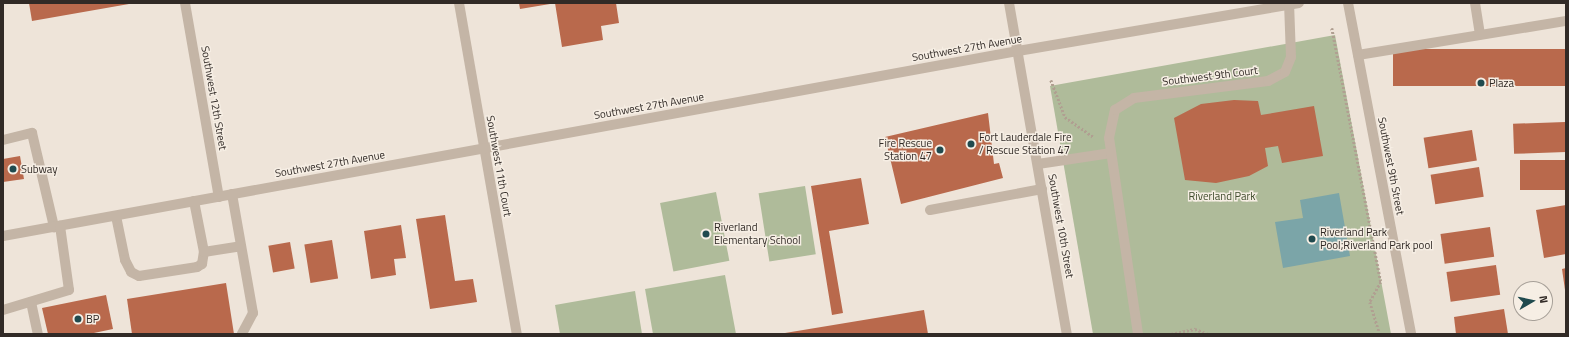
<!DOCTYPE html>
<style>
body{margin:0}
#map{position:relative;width:1569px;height:337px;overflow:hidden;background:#eee4d9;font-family:"Titillium Web",sans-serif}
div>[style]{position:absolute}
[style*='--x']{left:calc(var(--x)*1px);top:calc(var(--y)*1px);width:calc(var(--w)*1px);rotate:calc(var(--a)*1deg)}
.green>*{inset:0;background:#afbb9a;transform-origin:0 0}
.water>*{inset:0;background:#7ba5a8}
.building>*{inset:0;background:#b9694c;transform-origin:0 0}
.path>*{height:2.5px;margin-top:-1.25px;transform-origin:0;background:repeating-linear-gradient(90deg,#b09f91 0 2px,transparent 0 4px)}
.minor>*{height:10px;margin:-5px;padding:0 5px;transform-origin:5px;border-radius:5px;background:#c4b5a6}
.dots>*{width:11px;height:11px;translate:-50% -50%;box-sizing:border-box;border:2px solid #f6eee4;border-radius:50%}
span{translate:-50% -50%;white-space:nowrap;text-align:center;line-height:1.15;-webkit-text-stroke:3px #f6eee4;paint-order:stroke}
.street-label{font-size:11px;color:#312a26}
.poi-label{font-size:11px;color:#312a26}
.left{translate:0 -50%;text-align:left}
.right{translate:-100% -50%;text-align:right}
.park-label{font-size:11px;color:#404d2d}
.frame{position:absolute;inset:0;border:4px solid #312a26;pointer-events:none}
.north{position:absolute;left:1513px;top:281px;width:40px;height:40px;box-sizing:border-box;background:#f6eee4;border:1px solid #a7a098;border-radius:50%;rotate:81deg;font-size:11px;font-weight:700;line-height:16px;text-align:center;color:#312a26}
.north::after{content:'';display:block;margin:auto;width:14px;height:18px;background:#204a4e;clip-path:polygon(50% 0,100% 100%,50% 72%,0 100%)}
</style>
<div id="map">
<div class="green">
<i style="clip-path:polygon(1335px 35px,1391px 334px,1093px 334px,1050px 86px)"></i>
<i style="left:805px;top:186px;width:69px;height:47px;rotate:81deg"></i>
<i style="left:716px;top:192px;width:70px;height:57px;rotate:79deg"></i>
<i style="clip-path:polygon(725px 275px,736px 334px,653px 334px,645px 289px)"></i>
<i style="clip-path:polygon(635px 291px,642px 334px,560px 334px,555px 305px)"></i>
</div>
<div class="water">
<i style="clip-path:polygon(1339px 193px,1350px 256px,1283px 268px,1275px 222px,1303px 218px,1300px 200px)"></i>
</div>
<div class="building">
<i style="clip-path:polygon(29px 3px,129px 3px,129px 4px,32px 21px)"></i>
<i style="clip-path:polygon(519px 3px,550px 3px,550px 4px,520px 9px)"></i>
<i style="clip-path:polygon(555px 3px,616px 3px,619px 23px,601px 26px,603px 40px,562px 47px)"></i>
<i style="left:1566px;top:49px;width:37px;height:173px;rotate:90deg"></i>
<i style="clip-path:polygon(1234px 100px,1258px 101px,1261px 115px,1314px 106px,1323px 156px,1282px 163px,1278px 146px,1265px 148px,1268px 166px,1249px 176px,1216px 183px,1185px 180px,1174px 118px,1201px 104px)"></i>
<i style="clip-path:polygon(988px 113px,994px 164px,999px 163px,1003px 178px,901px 204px,885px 137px)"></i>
<i style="left:1565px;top:122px;width:30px;height:52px;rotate:88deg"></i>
<i style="left:1472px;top:130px;width:31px;height:49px;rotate:81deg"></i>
<i style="clip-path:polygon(20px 156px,24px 179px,3px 182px,3px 159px)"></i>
<i style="left:1566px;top:160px;width:30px;height:46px;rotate:90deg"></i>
<i style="left:1479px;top:167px;width:30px;height:49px;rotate:81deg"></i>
<i style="clip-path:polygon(861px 178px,869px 224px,829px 231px,843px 313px,832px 315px,811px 186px)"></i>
<i style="clip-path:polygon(1566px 205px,1566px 254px,1544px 258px,1536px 210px)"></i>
<i style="clip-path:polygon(445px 215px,455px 281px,473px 279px,477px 302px,430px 309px,416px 219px)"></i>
<i style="clip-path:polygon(401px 225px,406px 258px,394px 259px,396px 275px,371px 279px,364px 231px)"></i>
<i style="left:1490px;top:227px;width:30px;height:50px;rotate:82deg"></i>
<i style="left:332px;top:240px;width:39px;height:28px;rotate:81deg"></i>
<i style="left:290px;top:242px;width:27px;height:22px;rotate:80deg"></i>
<i style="left:1496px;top:265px;width:30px;height:50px;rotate:82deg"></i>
<i style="clip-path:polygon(1566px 268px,1566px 290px,1565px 290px,1562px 269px)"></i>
<i style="clip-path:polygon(226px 283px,234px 334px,132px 334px,127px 299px)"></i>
<i style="clip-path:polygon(106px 295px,113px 329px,89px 334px,48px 334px,42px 308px)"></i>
<i style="clip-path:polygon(1504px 309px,1508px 334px,1456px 334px,1454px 317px)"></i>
<i style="clip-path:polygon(924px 310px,928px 334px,785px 334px,785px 333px)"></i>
</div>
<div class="path">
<i style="--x:1332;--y:28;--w:259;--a:79.1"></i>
<i style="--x:1381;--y:282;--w:23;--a:119"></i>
<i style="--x:1370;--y:302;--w:34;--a:73"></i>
<i style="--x:1051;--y:80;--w:40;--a:69"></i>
<i style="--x:1065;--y:117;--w:35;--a:35"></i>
<i style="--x:1171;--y:334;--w:25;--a:-12"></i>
<i style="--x:1195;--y:329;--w:14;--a:21"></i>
</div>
<div class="minor">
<i style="--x:185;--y:3;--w:197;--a:80.1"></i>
<i style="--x:459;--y:3;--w:336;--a:80.1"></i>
<i style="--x:1009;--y:3;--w:336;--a:80.1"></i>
<i style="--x:1348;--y:3;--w:337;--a:79.2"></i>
<i style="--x:1475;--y:3;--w:32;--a:81"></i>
<i style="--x:1358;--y:55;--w:211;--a:-9.3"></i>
<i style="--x:3;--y:140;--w:30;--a:-14"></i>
<i style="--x:32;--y:133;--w:97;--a:76.8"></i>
<i style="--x:1038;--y:164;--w:74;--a:-8.6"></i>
<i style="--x:232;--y:194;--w:121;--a:80"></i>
<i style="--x:253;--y:313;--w:24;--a:118"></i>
<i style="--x:930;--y:210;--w:114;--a:-10.6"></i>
<i style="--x:116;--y:216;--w:45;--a:78.4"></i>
<i style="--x:125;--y:260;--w:13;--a:63"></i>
<i style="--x:131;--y:272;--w:9;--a:27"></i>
<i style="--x:139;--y:276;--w:59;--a:-8.8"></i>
<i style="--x:197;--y:267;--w:6;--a:-31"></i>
<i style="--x:202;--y:264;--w:12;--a:-81"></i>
<i style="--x:204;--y:252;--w:52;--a:-101.1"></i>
<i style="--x:3;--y:236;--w:1032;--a:-10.33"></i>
<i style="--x:1018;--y:51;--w:285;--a:-9.7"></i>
<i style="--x:204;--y:252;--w:37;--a:-9"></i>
<i style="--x:31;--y:302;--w:33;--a:78"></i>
<i style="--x:3;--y:310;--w:69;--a:-16.9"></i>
<i style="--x:69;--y:290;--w:65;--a:-98"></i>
<i style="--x:1138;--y:334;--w:198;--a:-98.4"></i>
<i style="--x:1109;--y:138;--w:29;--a:-78"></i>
<i style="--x:1115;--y:110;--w:22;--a:-32"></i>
<i style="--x:1134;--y:98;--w:135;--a:-7.2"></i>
<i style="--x:1268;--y:81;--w:19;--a:-28"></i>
<i style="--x:1285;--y:72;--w:16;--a:-68"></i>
<i style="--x:1291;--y:57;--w:54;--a:-92.1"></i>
</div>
<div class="dots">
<i style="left:1481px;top:83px;background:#204a4e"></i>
<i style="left:971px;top:144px;background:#204a4e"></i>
<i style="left:940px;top:150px;background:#204a4e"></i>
<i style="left:13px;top:169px;background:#204a4e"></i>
<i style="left:706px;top:234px;background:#204a4e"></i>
<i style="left:1312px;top:239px;background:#204a4e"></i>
<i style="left:78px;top:319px;background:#204a4e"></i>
</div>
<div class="street-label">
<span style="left:967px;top:48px;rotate:-10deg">Southwest 27th Avenue</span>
<span style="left:1210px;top:76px;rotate:-7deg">Southwest 9th Court</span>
<span style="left:214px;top:98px;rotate:80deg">Southwest 12th Street</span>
<span style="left:649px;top:106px;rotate:-10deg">Southwest 27th Avenue</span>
<span style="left:330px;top:164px;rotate:-10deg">Southwest 27th Avenue</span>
<span style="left:499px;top:166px;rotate:80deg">Southwest 11th Court</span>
<span style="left:1391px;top:166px;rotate:79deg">Southwest 9th Street</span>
<span style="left:1061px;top:226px;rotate:80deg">Southwest 10th Street</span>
</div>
<div class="poi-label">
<span class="left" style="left:1489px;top:83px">Plaza</span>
<span class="left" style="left:979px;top:144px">Fort Lauderdale Fire<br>/ Rescue Station 47</span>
<span class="right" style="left:932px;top:150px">Fire Rescue<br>Station 47</span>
<span class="left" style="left:21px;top:169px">Subway</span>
<span class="left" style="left:714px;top:234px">Riverland<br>Elementary School</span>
<span class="left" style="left:1320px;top:239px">Riverland Park<br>Pool;Riverland Park pool</span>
<span class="left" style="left:86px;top:319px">BP</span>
</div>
<div class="park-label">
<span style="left:1222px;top:196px">Riverland Park</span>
</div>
<div class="frame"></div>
<div class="north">N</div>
</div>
